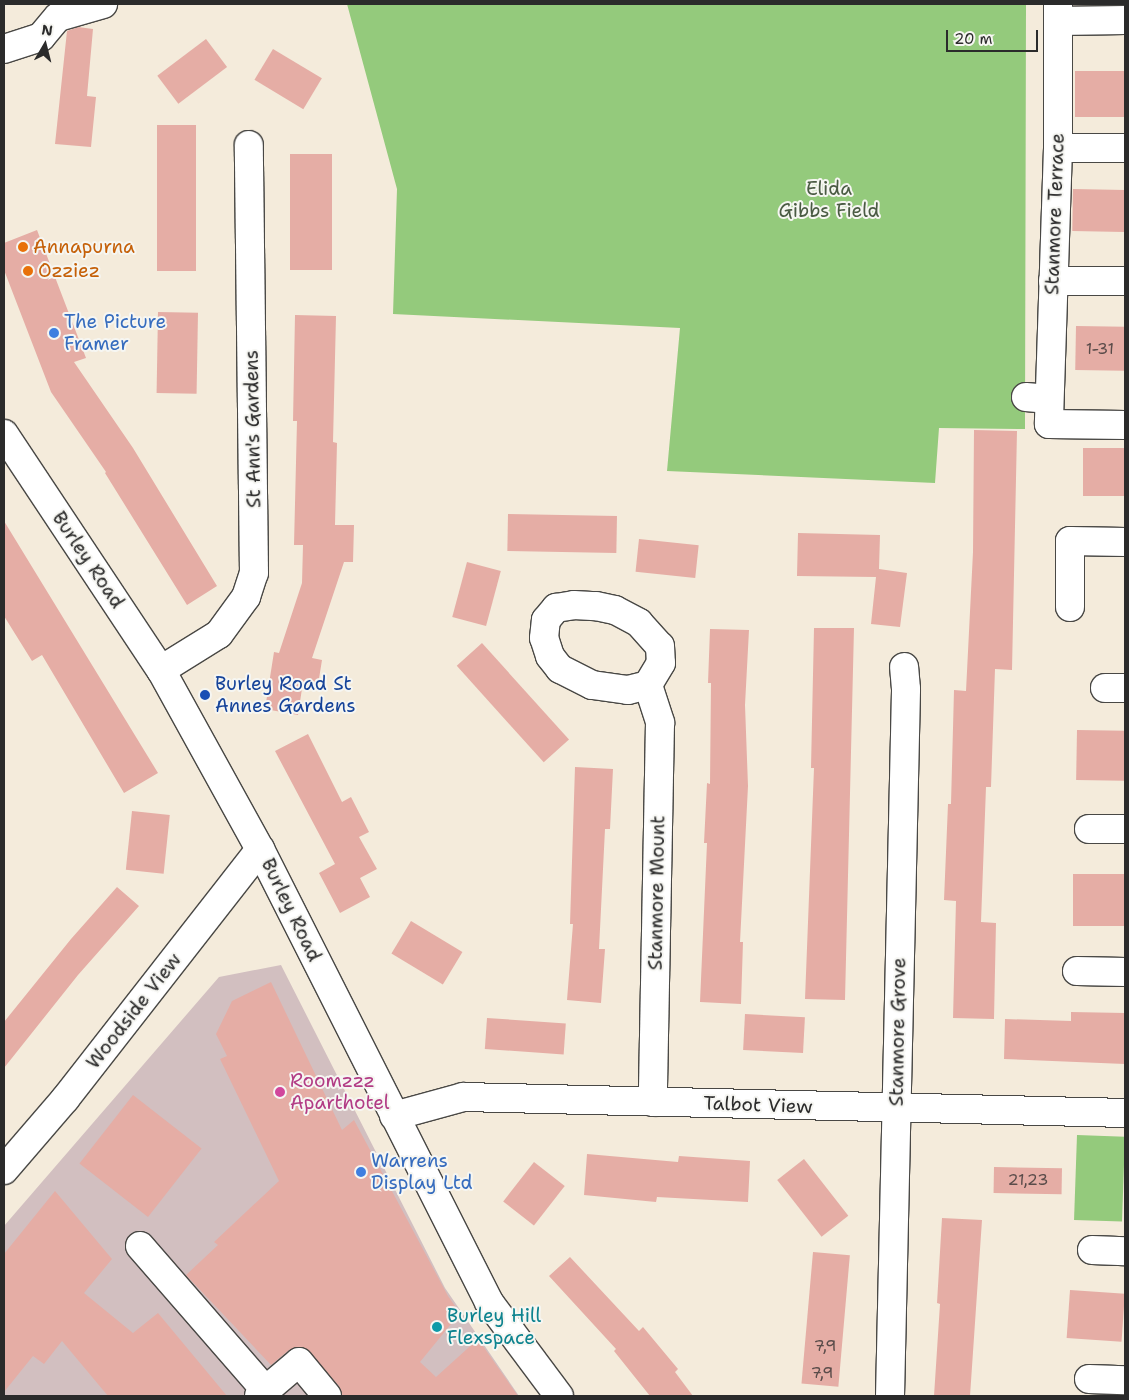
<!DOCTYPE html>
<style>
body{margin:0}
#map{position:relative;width:1129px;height:1400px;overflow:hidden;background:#f4ebdb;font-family:"Shantell Sans",sans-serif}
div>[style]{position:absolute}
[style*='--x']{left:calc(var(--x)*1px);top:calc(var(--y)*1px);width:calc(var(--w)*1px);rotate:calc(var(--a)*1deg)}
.industrial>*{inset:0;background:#d2bfc0}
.green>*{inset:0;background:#94ca7c;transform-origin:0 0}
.building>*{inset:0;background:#e5ada5;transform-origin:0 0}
.roads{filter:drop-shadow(1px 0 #494845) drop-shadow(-1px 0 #494845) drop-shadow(0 1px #494845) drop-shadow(0 -1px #494845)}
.minor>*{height:28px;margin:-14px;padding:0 14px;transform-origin:14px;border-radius:14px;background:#fff}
.dots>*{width:14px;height:14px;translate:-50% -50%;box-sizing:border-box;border:2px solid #f6f6f2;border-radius:50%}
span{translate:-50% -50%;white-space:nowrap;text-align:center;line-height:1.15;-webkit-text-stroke:4px #f6f6f2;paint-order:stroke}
.number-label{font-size:16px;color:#5a4c4a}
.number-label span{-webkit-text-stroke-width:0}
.park-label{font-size:19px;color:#4a5b43}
.street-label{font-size:19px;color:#2b2b2b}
.food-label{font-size:19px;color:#c56008}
.left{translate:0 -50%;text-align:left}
.shop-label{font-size:19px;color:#366cbe}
.transit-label{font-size:19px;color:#164399}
.hotel-label{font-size:19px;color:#b23c85}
.culture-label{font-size:19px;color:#0d838f}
.frame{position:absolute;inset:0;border:5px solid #2b2b2b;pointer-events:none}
.north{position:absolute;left:20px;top:20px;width:50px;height:50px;-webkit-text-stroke:4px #f6f6f2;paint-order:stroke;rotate:8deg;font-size:14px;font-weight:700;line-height:20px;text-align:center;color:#2b2b2b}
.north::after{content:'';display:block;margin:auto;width:18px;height:22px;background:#2b2b2b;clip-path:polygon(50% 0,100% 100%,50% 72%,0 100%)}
.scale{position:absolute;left:946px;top:30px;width:92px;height:22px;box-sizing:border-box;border:2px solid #2b2b2b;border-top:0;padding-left:6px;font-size:15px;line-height:18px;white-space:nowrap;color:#2b2b2b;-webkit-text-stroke:4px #f6f6f2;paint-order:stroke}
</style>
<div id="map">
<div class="industrial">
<i style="clip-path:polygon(281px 965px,445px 1288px,519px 1396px,4px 1396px,4px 1226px,219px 977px)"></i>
</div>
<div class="green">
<i style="clip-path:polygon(347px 4px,1026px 4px,1025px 429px,939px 428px,935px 483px,667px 471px,680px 328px,393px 314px,397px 189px)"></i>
<i style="left:1077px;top:1135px;width:48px;height:85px;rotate:2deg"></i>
</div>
<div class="building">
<i style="clip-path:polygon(78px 27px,93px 29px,87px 96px,96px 97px,91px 147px,55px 144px,67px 31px)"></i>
<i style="left:206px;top:39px;width:35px;height:61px;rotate:53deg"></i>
<i style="left:273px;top:49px;width:57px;height:36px;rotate:31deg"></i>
<i style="left:1075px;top:71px;width:50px;height:46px"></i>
<i style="left:196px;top:125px;width:146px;height:39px;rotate:90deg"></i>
<i style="left:290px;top:154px;width:42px;height:116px"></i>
<i style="left:1073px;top:189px;width:52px;height:42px;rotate:1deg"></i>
<i style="clip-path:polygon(37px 230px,86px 358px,74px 362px,133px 448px,217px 586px,187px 605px,105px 473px,106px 472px,51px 392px,4px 270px,4px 243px)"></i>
<i style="left:158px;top:312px;width:40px;height:81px;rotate:1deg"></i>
<i style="clip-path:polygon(295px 315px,336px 316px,333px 442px,337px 443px,335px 525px,354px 525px,353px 562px,344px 562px,312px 658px,322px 660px,318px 685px,303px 682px,298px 715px,265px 709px,274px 652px,279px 653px,302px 583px,303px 545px,294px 545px,297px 421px,293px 421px)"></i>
<i style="left:1076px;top:326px;width:49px;height:44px;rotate:1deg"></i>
<i style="clip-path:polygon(974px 430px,1017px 431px,1012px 670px,995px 669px,991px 787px,986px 787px,981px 922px,996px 923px,994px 1019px,953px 1018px,956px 901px,944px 900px,948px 804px,951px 804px,954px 690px,966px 691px,973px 552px)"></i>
<i style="left:1083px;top:448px;width:42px;height:48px"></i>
<i style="left:508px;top:514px;width:109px;height:37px;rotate:1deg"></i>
<i style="clip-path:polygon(4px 521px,158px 773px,124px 793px,42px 655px,32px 661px,4px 616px)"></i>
<i style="clip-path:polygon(798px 533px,880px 535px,879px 569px,907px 573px,900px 627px,871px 624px,876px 577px,797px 576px)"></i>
<i style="left:639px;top:539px;width:60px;height:33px;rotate:6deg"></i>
<i style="left:467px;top:562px;width:35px;height:57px;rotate:15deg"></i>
<i style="clip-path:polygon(814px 628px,854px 628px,845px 1000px,805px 999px,814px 768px,811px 768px)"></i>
<i style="clip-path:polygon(710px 629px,749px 630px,745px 705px,748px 786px,740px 942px,743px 942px,741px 1004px,700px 1002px,707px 843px,704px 843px,707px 783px,710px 784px,711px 683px,708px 683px)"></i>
<i style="left:482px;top:643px;width:130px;height:34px;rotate:48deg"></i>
<i style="left:1077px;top:730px;width:48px;height:50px;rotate:1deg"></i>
<i style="clip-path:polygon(308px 734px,342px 802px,351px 797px,369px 832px,359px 837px,377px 869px,360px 878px,370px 897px,340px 913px,319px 873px,335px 864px,275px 751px)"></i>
<i style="clip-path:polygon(575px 767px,613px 769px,610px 829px,605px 829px,599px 949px,605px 949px,601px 1003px,567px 1000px,573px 924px,570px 924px)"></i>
<i style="left:132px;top:811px;width:38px;height:59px;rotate:6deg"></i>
<i style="left:1125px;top:874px;width:52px;height:52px;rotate:90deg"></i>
<i style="clip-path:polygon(117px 887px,139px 906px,78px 975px,4px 1068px,4px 1022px,71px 939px)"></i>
<i style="left:411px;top:921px;width:60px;height:38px;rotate:31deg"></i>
<i style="clip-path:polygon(271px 982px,342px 1130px,354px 1120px,448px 1296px,460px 1313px,420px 1362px,436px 1377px,478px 1339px,518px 1396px,342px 1396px,339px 1386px,305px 1348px,297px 1347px,289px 1350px,271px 1365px,186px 1275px,218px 1245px,214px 1242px,279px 1181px,220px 1059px,227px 1056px,216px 1034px,232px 1001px)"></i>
<i style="clip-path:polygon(1071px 1012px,1125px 1013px,1125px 1064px,1004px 1059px,1005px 1019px,1071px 1021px)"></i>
<i style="left:745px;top:1014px;width:60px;height:36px;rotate:3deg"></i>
<i style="left:487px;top:1018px;width:79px;height:31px;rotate:4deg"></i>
<i style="left:133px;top:1095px;width:87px;height:87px;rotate:38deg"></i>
<i style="clip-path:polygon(587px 1154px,678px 1162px,679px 1156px,750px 1161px,748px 1202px,657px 1197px,656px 1202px,584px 1195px)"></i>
<i style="left:804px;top:1159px;width:72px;height:34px;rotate:52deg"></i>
<i style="left:534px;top:1162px;width:39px;height:50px;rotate:38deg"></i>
<i style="left:994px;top:1167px;width:68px;height:26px;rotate:1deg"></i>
<i style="clip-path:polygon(55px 1191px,112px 1259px,84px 1293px,133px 1333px,158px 1313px,227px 1396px,108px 1396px,62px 1341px,44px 1364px,33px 1356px,4px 1392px,4px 1254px)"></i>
<i style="clip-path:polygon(942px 1218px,982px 1220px,970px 1396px,934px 1396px,940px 1304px,937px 1303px)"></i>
<i style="left:813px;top:1252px;width:37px;height:132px;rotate:5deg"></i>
<i style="clip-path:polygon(570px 1257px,639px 1331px,643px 1327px,678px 1369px,675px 1372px,693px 1396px,650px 1396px,614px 1351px,616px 1349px,549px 1276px)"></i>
<i style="left:1070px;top:1290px;width:55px;height:48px;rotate:4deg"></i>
</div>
<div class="roads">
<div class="minor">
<i style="--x:1058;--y:4;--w:144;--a:90"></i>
<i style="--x:1058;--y:148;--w:276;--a:91.9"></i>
<i style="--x:1049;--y:424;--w:76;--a:0.8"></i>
<i style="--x:1059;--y:21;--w:66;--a:-0.9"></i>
<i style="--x:4;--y:49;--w:39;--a:-18"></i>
<i style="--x:41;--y:37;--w:26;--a:-50"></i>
<i style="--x:58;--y:17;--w:47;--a:-16.1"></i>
<i style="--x:1058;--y:148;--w:67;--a:0"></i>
<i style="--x:1053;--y:281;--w:72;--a:0"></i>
<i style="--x:1026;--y:397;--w:23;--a:5"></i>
<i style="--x:4;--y:434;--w:283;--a:56.4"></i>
<i style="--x:161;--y:670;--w:205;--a:61.1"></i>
<i style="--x:260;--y:849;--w:508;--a:63.18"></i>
<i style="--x:489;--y:1302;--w:117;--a:53.3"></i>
<i style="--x:1070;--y:607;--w:66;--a:-90"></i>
<i style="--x:1070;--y:541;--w:55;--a:1"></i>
<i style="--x:161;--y:670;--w:68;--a:-31.8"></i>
<i style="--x:219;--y:634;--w:46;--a:-53.9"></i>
<i style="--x:246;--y:597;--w:25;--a:-72"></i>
<i style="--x:254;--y:573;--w:428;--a:-90.7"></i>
<i style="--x:648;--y:685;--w:21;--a:166"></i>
<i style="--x:628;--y:690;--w:36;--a:-172"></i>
<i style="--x:592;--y:685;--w:36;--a:-153"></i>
<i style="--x:560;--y:669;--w:16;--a:-128"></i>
<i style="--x:550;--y:656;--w:19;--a:-108"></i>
<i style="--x:544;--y:638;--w:18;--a:-84"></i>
<i style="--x:546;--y:620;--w:16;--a:-50"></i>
<i style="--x:556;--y:608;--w:18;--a:-9"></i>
<i style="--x:574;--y:605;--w:22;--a:3"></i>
<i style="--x:596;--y:606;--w:19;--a:12"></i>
<i style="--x:615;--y:610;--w:27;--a:28"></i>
<i style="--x:639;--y:623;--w:31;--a:48"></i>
<i style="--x:660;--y:646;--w:17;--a:87"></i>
<i style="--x:661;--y:663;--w:26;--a:121"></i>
<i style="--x:648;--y:685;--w:40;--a:72"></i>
<i style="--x:660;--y:723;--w:379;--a:91.1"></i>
<i style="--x:1105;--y:688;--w:20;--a:0"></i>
<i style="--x:1089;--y:829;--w:36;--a:0"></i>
<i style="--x:1077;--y:971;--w:48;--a:1.2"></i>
<i style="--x:394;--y:1116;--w:72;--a:-15.4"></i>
<i style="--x:463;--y:1097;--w:662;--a:1.38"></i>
<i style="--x:4;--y:1170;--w:94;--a:-49.3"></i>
<i style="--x:65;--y:1099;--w:317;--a:-52"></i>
<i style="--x:140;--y:1246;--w:191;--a:49"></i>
<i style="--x:1092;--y:1250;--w:33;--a:2"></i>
<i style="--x:1089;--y:1379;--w:36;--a:2"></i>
<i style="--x:259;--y:1396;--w:52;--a:-40.4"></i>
<i style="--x:299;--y:1362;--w:44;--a:50.5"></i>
<i style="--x:890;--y:1396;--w:707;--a:-88.7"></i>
<i style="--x:906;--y:689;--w:22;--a:-95"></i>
</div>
</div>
<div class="dots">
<i style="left:23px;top:247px;background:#e8710a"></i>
<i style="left:28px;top:271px;background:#e8710a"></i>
<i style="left:54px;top:333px;background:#3f7fe0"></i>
<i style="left:205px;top:695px;background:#1a4fb4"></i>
<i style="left:280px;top:1092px;background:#d1479c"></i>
<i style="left:361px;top:1172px;background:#3f7fe0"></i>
<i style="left:437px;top:1327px;background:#0f9aa8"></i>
</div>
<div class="number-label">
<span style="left:1100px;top:349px">1-31</span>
<span style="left:1028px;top:1180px">21,23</span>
<span style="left:825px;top:1346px">7,9</span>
<span style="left:822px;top:1373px">7,9</span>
</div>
<div class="park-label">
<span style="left:829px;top:200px">Elida<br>Gibbs Field</span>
</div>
<div class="street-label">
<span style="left:1055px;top:214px;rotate:-88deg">Stanmore Terrace</span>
<span style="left:253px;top:429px;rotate:-91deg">St Ann's Gardens</span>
<span style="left:88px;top:560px;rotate:56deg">Burley Road</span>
<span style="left:657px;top:893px;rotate:-89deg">Stanmore Mount</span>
<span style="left:291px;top:910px;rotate:64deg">Burley Road</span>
<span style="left:134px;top:1011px;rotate:-52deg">Woodside View</span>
<span style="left:898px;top:1032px;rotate:-89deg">Stanmore Grove</span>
<span style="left:758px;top:1105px;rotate:2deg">Talbot View</span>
</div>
<div class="food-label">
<span class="left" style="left:33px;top:247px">Annapurna</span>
<span class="left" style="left:38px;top:271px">Ozziez</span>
</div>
<div class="shop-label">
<span class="left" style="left:64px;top:333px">The Picture<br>Framer</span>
<span class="left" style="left:371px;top:1172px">Warrens<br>Display Ltd</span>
</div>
<div class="transit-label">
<span class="left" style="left:215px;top:695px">Burley Road St<br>Annes Gardens</span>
</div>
<div class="hotel-label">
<span class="left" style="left:290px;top:1092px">Roomzzz<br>Aparthotel</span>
</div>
<div class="culture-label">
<span class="left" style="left:447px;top:1327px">Burley Hill<br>Flexspace</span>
</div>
<div class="frame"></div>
<div class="north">N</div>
<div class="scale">20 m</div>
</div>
